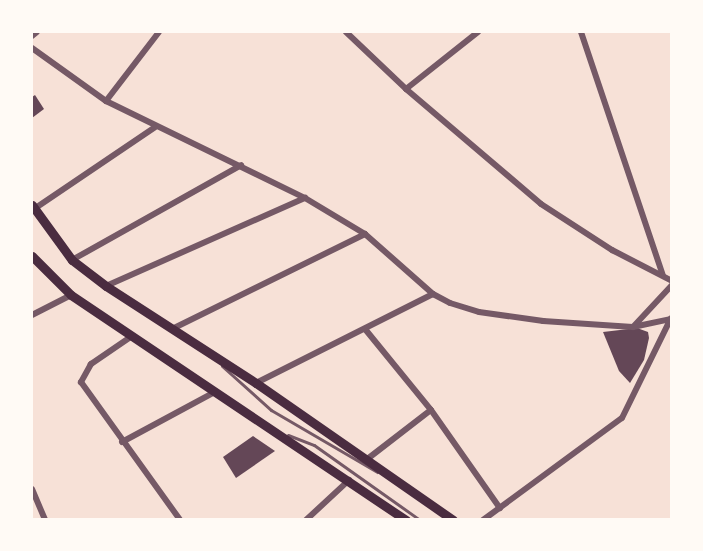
<!DOCTYPE html>
<style>
body{margin:0}
#map{position:relative;width:703px;height:551px;overflow:hidden;background:#f7e1d7;font-family:Poppins,sans-serif}
div>[style]{position:absolute}
[style*='--x']{left:calc(var(--x)*1px);top:calc(var(--y)*1px);width:calc(var(--w)*1px);rotate:calc(var(--a)*1deg)}
.building>*{inset:0;background:#644757}
.service>*{height:3px;margin:-1.5px;padding:0 1.5px;transform-origin:1.5px;border-radius:1.5px;background:#755966}
.minor>*{height:6px;margin:-3px;padding:0 3px;transform-origin:3px;border-radius:3px;background:#755966}
.secondary>*{height:9px;margin:-4.5px;padding:0 4.5px;transform-origin:4.5px;border-radius:4.5px;background:#4a2c40}
span{translate:-50% -50%;white-space:nowrap;text-align:center;line-height:1.15;-webkit-text-stroke:5px #fffaf5;paint-order:stroke}
.frame{position:absolute;inset:0;border:33px solid #fffaf5;pointer-events:none}
</style>
<div id="map">
<div class="building">
<i style="clip-path:polygon(35px 95px,44px 109px,32px 118px,32px 97px)"></i>
<i style="clip-path:polygon(637px 328px,648px 332px,649px 338px,644px 360px,630px 383px,619px 371px,603px 332px)"></i>
<i style="clip-path:polygon(253px 436px,275px 451px,236px 478px,223px 457px)"></i>
</div>
<div class="service">
<i style="--x:222;--y:366;--w:66;--a:41.9"></i>
<i style="--x:271;--y:410;--w:123;--a:30.3"></i>
<i style="--x:288;--y:435;--w:28;--a:21"></i>
<i style="--x:314;--y:445;--w:130;--a:35.3"></i>
</div>
<div class="minor">
<i style="--x:346;--y:32;--w:83;--a:43.5"></i>
<i style="--x:406;--y:89;--w:177;--a:40.4"></i>
<i style="--x:541;--y:204;--w:85;--a:32.9"></i>
<i style="--x:612;--y:250;--w:68;--a:27.3"></i>
<i style="--x:581;--y:32;--w:256;--a:71.4"></i>
<i style="--x:32;--y:36;--w:6;--a:-39"></i>
<i style="--x:32;--y:48;--w:91;--a:35.6"></i>
<i style="--x:106;--y:101;--w:221;--a:26"></i>
<i style="--x:305;--y:198;--w:70;--a:31"></i>
<i style="--x:365;--y:234;--w:91;--a:41.4"></i>
<i style="--x:433;--y:294;--w:19;--a:28"></i>
<i style="--x:450;--y:303;--w:30;--a:17"></i>
<i style="--x:479;--y:312;--w:65;--a:8"></i>
<i style="--x:543;--y:321;--w:90;--a:3.8"></i>
<i style="--x:633;--y:327;--w:38;--a:-12"></i>
<i style="--x:406;--y:89;--w:92;--a:-38.4"></i>
<i style="--x:106;--y:101;--w:87;--a:-52.5"></i>
<i style="--x:34;--y:209;--w:146;--a:-34.1"></i>
<i style="--x:72;--y:260;--w:194;--a:-29.3"></i>
<i style="--x:106;--y:286;--w:218;--a:-23.9"></i>
<i style="--x:32;--y:315;--w:44;--a:-27.1"></i>
<i style="--x:633;--y:327;--w:57;--a:-47.1"></i>
<i style="--x:174;--y:328;--w:213;--a:-26.2"></i>
<i style="--x:365;--y:329;--w:104;--a:50.8"></i>
<i style="--x:431;--y:410;--w:120;--a:54.9"></i>
<i style="--x:132;--y:336;--w:50;--a:145.7"></i>
<i style="--x:91;--y:364;--w:21;--a:119"></i>
<i style="--x:81;--y:382;--w:170;--a:54.3"></i>
<i style="--x:256;--y:383;--w:198;--a:-26.7"></i>
<i style="--x:122;--y:442;--w:103;--a:-28.3"></i>
<i style="--x:366;--y:460;--w:82;--a:-37.6"></i>
<i style="--x:32;--y:489;--w:34;--a:67"></i>
<i style="--x:306;--y:520;--w:59;--a:-42.9"></i>
<i style="--x:483;--y:520;--w:172;--a:-36.3"></i>
<i style="--x:622;--y:418;--w:111;--a:-63.9"></i>
</div>
<div class="secondary">
<i style="--x:32;--y:205;--w:68;--a:54"></i>
<i style="--x:72;--y:260;--w:43;--a:37.4"></i>
<i style="--x:106;--y:286;--w:179;--a:32.9"></i>
<i style="--x:256;--y:383;--w:240;--a:34.8"></i>
<i style="--x:32;--y:256;--w:55;--a:45"></i>
<i style="--x:71;--y:295;--w:404;--a:33.9"></i>
</div>
<div class="frame"></div>
</div>
